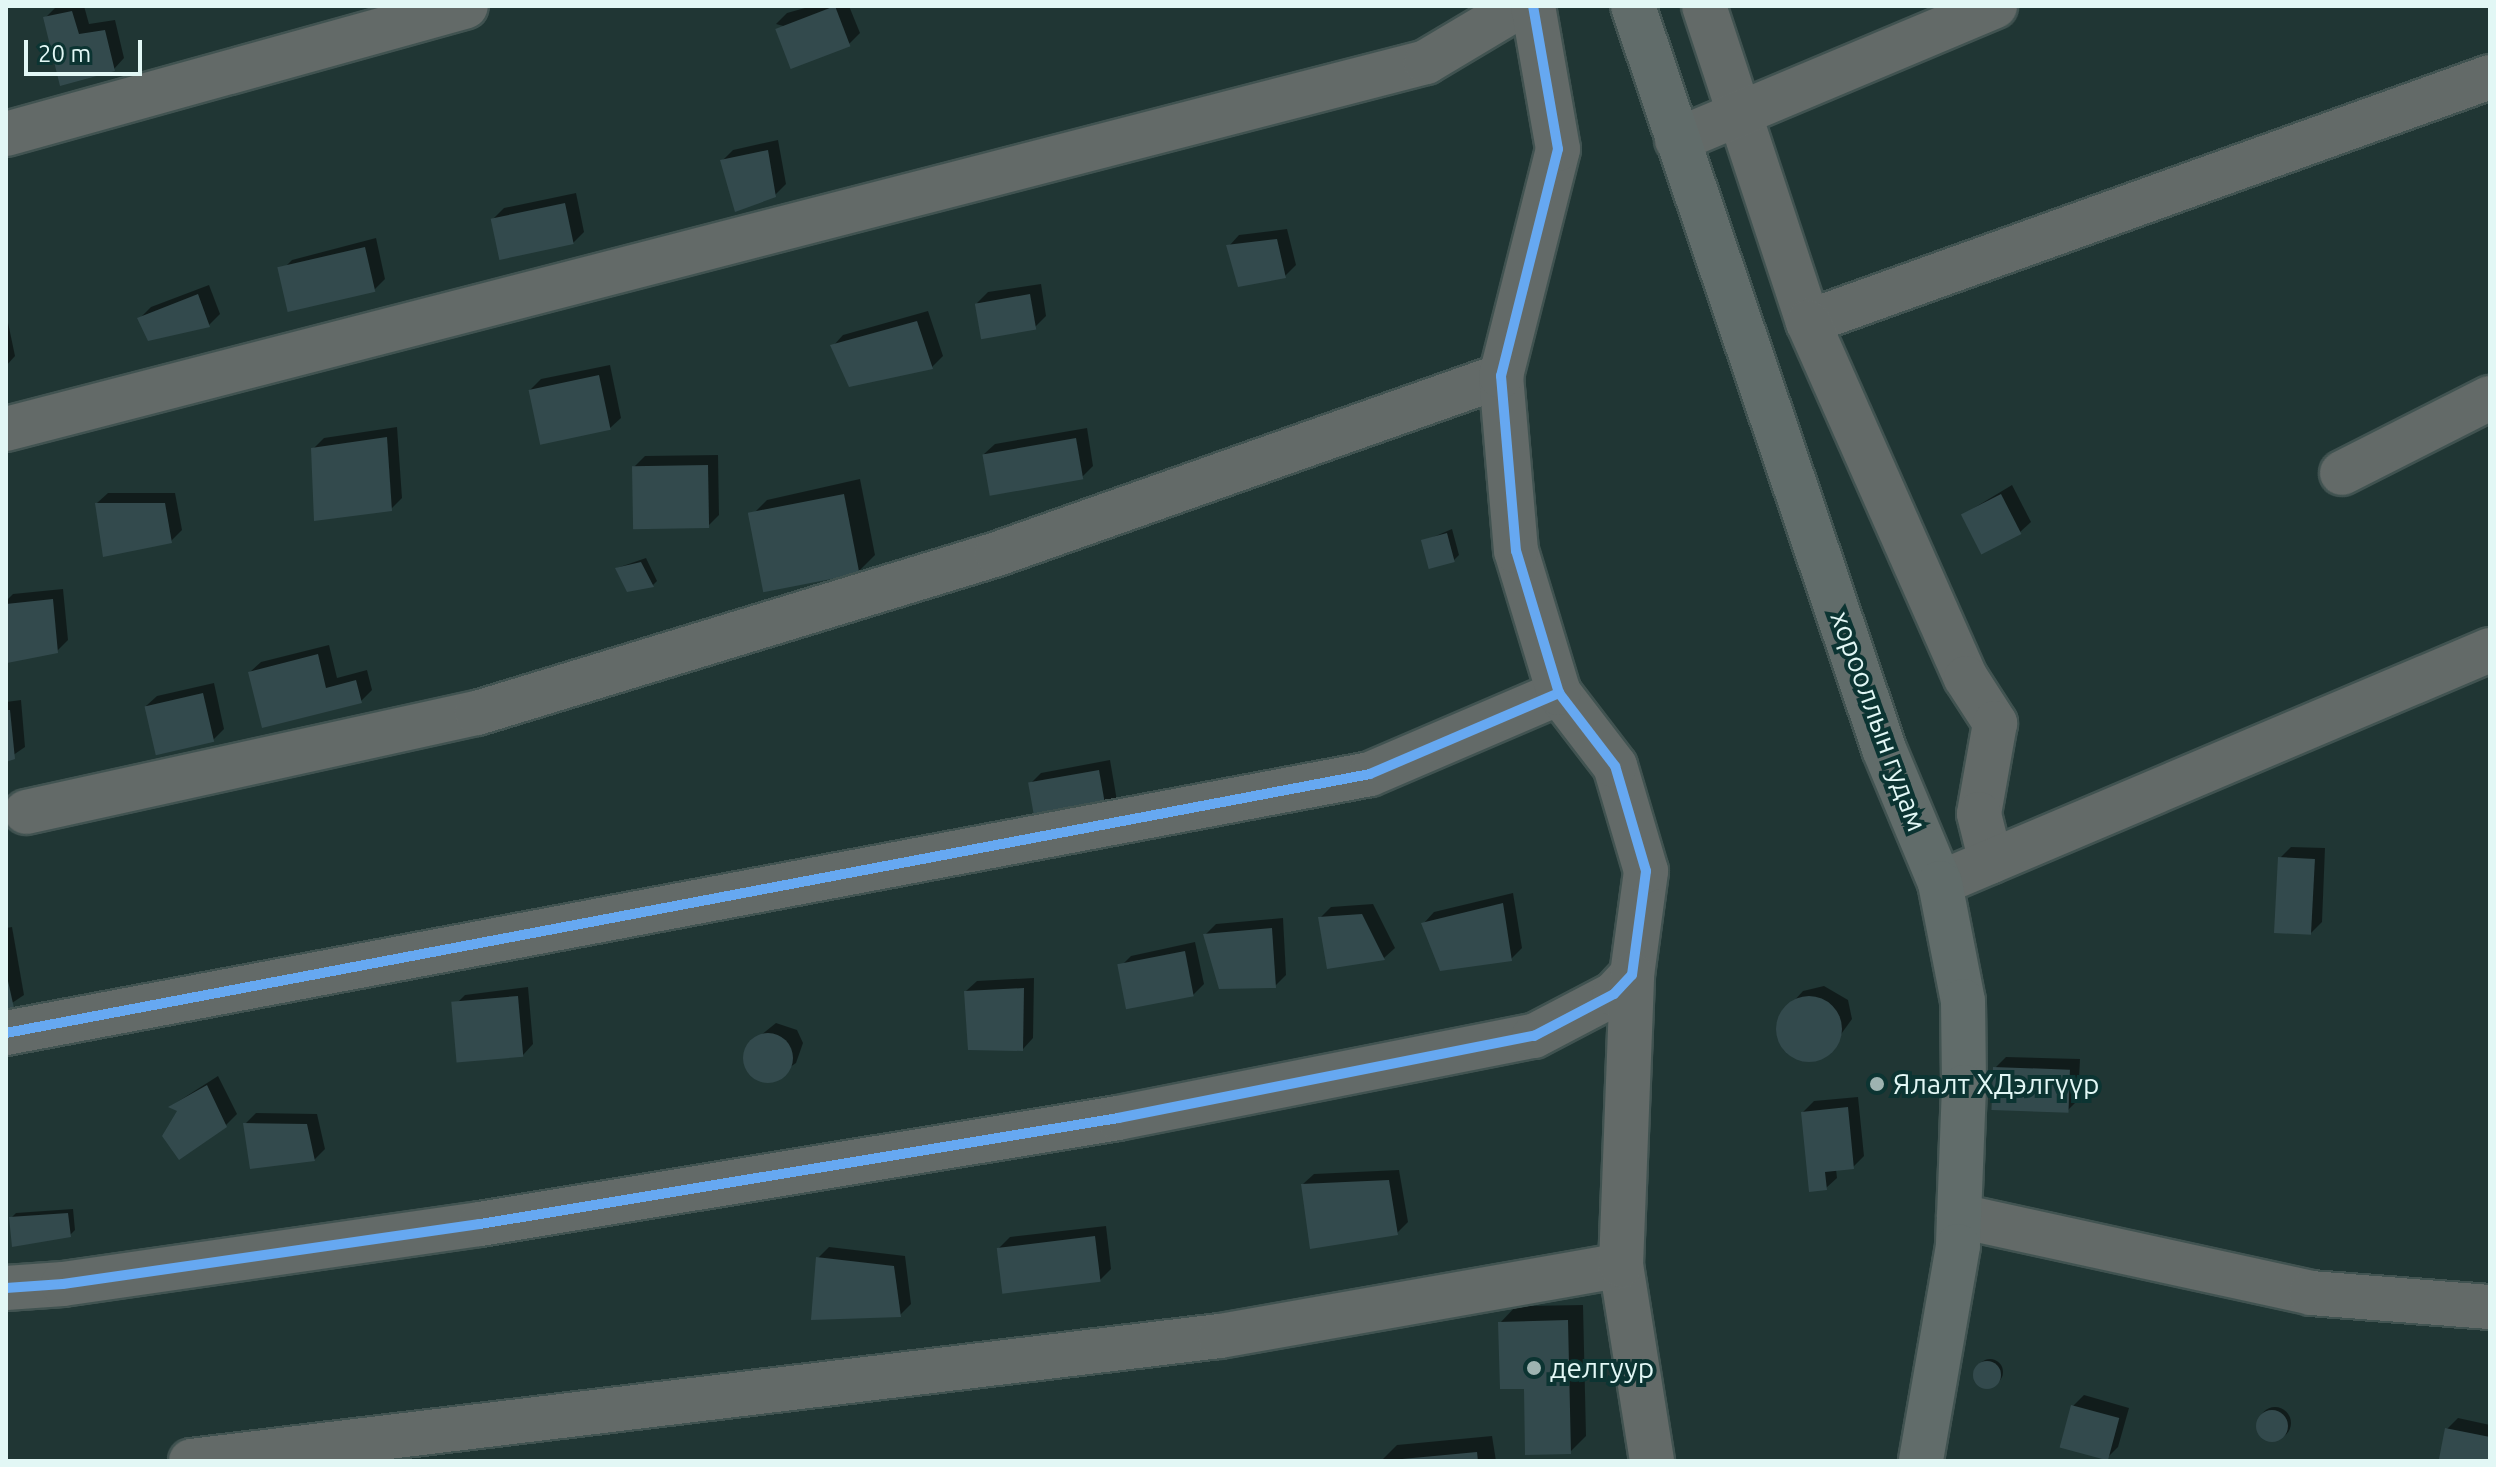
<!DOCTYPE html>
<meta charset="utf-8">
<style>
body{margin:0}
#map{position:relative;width:2496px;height:1467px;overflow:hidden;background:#203634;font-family:Ubuntu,sans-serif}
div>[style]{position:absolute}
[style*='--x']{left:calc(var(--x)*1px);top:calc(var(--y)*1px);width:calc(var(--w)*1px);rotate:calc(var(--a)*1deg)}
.shadow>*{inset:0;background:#0007}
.round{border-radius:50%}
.building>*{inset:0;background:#334a4d;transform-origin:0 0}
.roads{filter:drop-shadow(2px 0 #415351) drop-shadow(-2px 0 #415351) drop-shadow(0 2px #415351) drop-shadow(0 -2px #415351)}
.street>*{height:44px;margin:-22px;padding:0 22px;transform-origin:22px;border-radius:22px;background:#636a68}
.secondary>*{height:44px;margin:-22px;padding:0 22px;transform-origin:22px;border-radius:22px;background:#616c6a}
.cycleway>*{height:10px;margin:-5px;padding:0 5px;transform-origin:5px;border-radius:5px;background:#66a8f1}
.dots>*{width:22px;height:22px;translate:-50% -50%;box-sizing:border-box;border:4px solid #0c3432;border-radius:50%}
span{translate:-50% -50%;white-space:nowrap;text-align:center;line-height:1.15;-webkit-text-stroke:8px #0c3432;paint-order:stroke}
.street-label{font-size:28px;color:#e2f7f5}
.poi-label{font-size:28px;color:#e2f7f5}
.left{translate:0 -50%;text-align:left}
.frame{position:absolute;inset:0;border:8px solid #e2f7f5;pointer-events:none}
.scale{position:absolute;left:24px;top:40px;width:118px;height:36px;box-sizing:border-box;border:4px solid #e2f7f5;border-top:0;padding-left:10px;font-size:24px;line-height:28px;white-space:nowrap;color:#e2f7f5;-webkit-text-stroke:6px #0c3432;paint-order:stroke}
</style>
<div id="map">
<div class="shadow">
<i style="clip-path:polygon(84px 6px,89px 24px,115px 20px,124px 58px,114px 69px,45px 18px,56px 7px)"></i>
<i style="clip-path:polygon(812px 6px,849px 6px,860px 33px,849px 44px,776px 24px,787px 13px)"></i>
<i style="clip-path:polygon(778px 140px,786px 184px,775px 195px,722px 161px,733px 150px)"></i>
<i style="clip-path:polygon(576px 193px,584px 232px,573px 243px,493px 219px,504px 208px)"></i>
<i style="clip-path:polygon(1287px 229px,1296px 265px,1285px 276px,1229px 246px,1239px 235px)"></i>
<i style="clip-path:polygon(376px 238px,385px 279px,374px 290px,281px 271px,292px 260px)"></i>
<i style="clip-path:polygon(1041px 284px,1046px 316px,1035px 327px,977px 303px,988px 292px)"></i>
<i style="clip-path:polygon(209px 285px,220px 314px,209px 325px,140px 318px,151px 307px)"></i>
<i style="clip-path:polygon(928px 311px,943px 356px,932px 367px,833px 346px,843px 335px)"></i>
<i style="clip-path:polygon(6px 313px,15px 356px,6px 366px)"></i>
<i style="clip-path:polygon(610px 365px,621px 418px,610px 428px,530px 390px,541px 379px)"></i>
<i style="clip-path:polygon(397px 427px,402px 498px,391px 509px,313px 449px,324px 438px)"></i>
<i style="clip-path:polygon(1087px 428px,1093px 466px,1082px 477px,984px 454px,995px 444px)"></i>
<i style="clip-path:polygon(718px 455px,719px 515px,708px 526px,634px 467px,645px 456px)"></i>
<i style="clip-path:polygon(860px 479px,875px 555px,859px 571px,750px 517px,767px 500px)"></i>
<i style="clip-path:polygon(2012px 485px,2031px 522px,2020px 532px,1964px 514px)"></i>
<i style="clip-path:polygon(108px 493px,175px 493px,182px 530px,171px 541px,97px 503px)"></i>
<i style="clip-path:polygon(1452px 529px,1459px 555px,1454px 560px,1424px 541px)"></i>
<i style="clip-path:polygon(646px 558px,657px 581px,653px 585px,617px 568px)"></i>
<i style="clip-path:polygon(63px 589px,68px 640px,57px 651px,8px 661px,6px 601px,13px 594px)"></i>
<i style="clip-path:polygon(329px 645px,337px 678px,367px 670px,372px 690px,361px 701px,250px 672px,261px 662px)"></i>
<i style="clip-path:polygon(214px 683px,224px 729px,213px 740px,146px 706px,157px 696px)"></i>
<i style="clip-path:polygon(21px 700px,25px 747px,6px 760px,6px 702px)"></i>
<i style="clip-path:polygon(1110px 760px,1117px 801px,1106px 812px,1030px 784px,1041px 773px)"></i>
<i style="clip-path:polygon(2291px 847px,2325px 848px,2322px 922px,2311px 933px,2280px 858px)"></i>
<i style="clip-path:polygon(1513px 893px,1522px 948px,1511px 959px,1424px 923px,1434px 912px)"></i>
<i style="clip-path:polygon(1373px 904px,1395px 948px,1384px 958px,1320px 918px,1331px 907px)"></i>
<i style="clip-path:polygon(1283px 918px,1286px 975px,1275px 986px,1205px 935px,1216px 924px)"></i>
<i style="clip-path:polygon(12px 927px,24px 995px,6px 1007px,6px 928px)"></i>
<i style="clip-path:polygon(1195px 942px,1204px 984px,1193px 995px,1120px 967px,1131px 956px)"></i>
<i style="clip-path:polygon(1034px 978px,1033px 1038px,1023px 1049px,966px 991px,977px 981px)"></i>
<i style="clip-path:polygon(1824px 986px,1848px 1000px,1852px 1019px,1826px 1055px,1807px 1059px,1788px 1051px,1779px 1032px,1792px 1003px,1803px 991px)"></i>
<i style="clip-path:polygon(528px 987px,533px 1044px,523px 1055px,454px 1006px,465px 995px)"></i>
<i style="clip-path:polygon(776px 1023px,797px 1030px,803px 1043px,796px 1063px,771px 1080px,750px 1072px,746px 1058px,751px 1043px)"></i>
<i style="clip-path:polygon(2006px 1057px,2080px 1059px,2078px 1100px,2067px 1111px,1995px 1068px)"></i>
<i style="clip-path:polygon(218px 1076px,237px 1114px,226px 1125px,171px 1106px)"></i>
<i style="clip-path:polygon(1858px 1097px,1864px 1156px,1853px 1167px,1836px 1169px,1837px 1178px,1826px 1188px,1803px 1112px,1814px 1101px)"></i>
<i style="clip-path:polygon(256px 1113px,317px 1114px,325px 1149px,314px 1160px,245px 1124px)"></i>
<i style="clip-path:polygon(1399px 1170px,1408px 1222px,1397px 1233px,1303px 1184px,1314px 1174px)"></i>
<i style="clip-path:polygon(73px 1209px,75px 1230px,70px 1235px,11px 1218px,16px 1213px)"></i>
<i style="clip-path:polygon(1106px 1226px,1111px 1269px,1100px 1280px,999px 1248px,1010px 1237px)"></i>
<i style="clip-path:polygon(829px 1247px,905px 1256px,911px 1304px,900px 1315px,818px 1258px)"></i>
<i style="clip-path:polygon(1583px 1305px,1586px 1436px,1570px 1452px,1526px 1387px,1500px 1323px,1516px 1306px)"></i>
<i class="round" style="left:1977px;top:1359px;width:26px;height:26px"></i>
<i style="clip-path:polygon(2084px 1395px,2129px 1408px,2118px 1447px,2107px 1458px,2073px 1406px)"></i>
<i class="round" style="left:2259px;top:1407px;width:32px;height:32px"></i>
<i style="clip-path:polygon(2458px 1418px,2490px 1425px,2490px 1461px,2442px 1457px,2447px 1429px)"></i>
<i style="clip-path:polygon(1492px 1436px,1496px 1461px,1381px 1461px,1397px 1445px)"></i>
</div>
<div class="building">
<i style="left:835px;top:6px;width:43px;height:64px;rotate:69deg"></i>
<i style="clip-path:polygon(72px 11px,79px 34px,105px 30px,115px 71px,60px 86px,43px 17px)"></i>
<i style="clip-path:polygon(768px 150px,776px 197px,735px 212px,720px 160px)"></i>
<i style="left:565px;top:203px;width:42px;height:76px;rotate:78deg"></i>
<i style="clip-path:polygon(1277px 239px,1286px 278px,1238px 287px,1226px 245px)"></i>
<i style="left:365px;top:247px;width:46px;height:90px;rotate:77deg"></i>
<i style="clip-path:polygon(198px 294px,210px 327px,148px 341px,137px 318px)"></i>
<i style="left:1030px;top:294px;width:36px;height:56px;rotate:80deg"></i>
<i style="clip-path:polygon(917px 321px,933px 369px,849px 387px,830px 345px)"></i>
<i style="left:599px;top:375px;width:56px;height:72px;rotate:78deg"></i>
<i style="clip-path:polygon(387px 437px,392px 511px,314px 521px,311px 448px)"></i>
<i style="left:1076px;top:438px;width:42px;height:95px;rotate:80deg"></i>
<i style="left:708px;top:465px;width:63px;height:76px;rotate:89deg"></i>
<i style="left:844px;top:494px;width:81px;height:98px;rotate:79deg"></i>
<i style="left:2001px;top:494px;width:45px;height:45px;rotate:63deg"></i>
<i style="clip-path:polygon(95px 503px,165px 503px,172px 543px,103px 557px)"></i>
<i style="left:1447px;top:533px;width:30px;height:27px;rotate:75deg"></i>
<i style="clip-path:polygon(641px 562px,654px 587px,627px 592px,615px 568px)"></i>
<i style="clip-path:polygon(53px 599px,58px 653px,7px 663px,6px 604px)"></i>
<i style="clip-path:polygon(318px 654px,326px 688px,356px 680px,362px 703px,262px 728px,248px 672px)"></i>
<i style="left:203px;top:693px;width:50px;height:60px;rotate:77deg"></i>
<i style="clip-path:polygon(6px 710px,10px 710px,15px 759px,6px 762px)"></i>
<i style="left:1099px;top:770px;width:45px;height:72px;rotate:80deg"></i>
<i style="left:2278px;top:857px;width:37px;height:76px;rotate:3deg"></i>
<i style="clip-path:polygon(1503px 903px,1512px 961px,1440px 971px,1421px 923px)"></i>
<i style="clip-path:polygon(1362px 914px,1385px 960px,1327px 969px,1318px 917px)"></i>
<i style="clip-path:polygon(1272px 928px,1276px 988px,1219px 989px,1203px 934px)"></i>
<i style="left:1185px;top:951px;width:46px;height:69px;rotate:79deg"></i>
<i style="clip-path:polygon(6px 972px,14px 1008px,6px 1009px)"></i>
<i style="clip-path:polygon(1024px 988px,1023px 1051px,968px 1050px,964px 991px)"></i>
<i style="left:518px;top:996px;width:61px;height:67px;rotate:85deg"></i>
<i class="round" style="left:1776px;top:996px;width:66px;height:66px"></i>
<i class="round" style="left:743px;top:1033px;width:50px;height:50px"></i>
<i style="left:1993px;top:1067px;width:77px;height:43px;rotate:2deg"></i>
<i style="clip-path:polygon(207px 1085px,227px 1127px,179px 1160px,162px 1136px,177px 1111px,168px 1107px)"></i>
<i style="clip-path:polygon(1848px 1107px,1854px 1169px,1825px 1172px,1827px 1190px,1809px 1192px,1801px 1112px)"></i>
<i style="clip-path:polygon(243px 1123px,307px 1124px,315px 1161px,250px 1169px)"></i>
<i style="clip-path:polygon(1389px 1180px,1398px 1235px,1310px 1249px,1301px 1184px)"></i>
<i style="clip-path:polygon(68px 1213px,71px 1237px,12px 1247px,9px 1217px)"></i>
<i style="left:1095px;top:1236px;width:46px;height:99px;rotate:83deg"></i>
<i style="clip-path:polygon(816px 1257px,894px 1266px,901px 1317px,811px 1320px)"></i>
<i style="clip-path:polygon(1568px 1320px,1571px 1454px,1525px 1455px,1524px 1389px,1500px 1389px,1498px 1322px)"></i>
<i class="round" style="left:1973px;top:1361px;width:28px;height:28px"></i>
<i style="left:2071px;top:1405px;width:50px;height:44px;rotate:15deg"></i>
<i class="round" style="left:2256px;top:1410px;width:32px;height:32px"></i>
<i style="clip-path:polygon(2445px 1428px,2490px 1437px,2490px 1461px,2439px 1459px)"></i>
<i style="clip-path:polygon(1477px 1452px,1478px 1461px,1403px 1461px,1402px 1459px)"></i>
</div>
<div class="roads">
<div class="street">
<i style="--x:1704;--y:6;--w:333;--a:71.8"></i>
<i style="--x:1808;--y:322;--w:725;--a:-19.76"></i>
<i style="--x:6;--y:134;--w:477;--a:-15.5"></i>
<i style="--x:1677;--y:140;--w:345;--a:-22.8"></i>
<i style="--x:1808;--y:322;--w:389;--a:66.1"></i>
<i style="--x:1966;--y:678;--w:54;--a:57.2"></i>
<i style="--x:1995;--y:723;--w:92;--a:100"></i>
<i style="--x:1979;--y:814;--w:49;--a:76"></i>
<i style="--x:6;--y:429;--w:1467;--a:-14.49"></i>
<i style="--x:1426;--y:62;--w:109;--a:-30.8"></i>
<i style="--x:2342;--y:473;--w:166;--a:-26.9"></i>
<i style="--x:26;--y:812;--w:462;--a:-12.4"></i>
<i style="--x:477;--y:713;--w:544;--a:-17"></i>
<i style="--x:997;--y:554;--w:535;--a:-19.45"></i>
<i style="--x:1940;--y:883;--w:597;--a:-22.96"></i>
<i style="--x:6;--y:1033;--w:1388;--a:-10.75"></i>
<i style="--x:1370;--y:774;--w:206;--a:-23.2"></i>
<i style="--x:1959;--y:1216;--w:360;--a:12.3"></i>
<i style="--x:2311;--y:1293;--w:180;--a:4.5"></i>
<i style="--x:1621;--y:1265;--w:198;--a:81"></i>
<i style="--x:6;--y:1288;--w:57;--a:-4"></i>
<i style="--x:63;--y:1284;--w:421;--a:-8.2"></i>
<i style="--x:480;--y:1224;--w:647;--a:-9.43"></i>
<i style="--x:1118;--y:1118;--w:424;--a:-11.2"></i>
<i style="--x:1534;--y:1036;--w:90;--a:-27.7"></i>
<i style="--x:1614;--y:994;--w:26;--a:-47"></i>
<i style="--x:1632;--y:975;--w:105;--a:-82.3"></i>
<i style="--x:1646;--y:871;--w:109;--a:-106.4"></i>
<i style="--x:1615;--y:766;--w:92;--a:-127.5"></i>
<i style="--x:1559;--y:693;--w:148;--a:-106.8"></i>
<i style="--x:1516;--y:551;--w:176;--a:-94.9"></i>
<i style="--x:1501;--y:376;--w:234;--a:-75.9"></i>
<i style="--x:1558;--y:149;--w:145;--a:-99.9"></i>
<i style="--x:191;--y:1461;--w:1037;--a:-6.93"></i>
<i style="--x:1220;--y:1336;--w:407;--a:-10"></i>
<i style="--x:1621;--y:1265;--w:290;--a:-87.8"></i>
</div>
<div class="secondary">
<i style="--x:1633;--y:6;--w:784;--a:71.33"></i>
<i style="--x:1884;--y:749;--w:145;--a:67.3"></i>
<i style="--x:1940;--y:883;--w:120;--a:79"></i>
<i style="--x:1963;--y:1001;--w:86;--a:89.3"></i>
<i style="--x:1964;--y:1087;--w:159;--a:92.2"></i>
<i style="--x:1958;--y:1246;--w:218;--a:99.8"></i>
</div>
</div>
<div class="cycleway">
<i style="--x:6;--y:1033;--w:1388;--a:-10.75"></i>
<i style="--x:1370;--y:774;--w:206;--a:-23.2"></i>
<i style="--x:6;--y:1288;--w:57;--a:-4"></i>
<i style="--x:63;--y:1284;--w:421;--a:-8.2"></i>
<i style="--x:480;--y:1224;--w:647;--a:-9.43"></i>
<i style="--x:1118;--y:1118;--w:424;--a:-11.2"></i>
<i style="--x:1534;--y:1036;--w:90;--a:-27.7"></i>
<i style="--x:1614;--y:994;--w:26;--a:-47"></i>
<i style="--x:1632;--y:975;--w:105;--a:-82.3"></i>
<i style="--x:1646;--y:871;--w:109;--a:-106.4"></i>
<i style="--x:1615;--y:766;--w:92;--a:-127.5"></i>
<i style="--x:1559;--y:693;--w:148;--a:-106.8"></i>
<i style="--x:1516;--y:551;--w:176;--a:-94.9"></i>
<i style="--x:1501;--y:376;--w:234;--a:-75.9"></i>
<i style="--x:1558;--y:149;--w:145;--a:-99.9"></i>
</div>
<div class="dots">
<i style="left:1877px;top:1084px;background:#9eb3b1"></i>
<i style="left:1534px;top:1368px;background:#9eb3b1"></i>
</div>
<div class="street-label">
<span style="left:1879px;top:721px;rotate:70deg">хорооллын гудам</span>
</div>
<div class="poi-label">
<span class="left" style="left:1893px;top:1084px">Ялалт ХДэлгүүр</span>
<span class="left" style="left:1550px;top:1368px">делгуур</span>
</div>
<div class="frame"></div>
<div class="scale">20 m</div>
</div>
